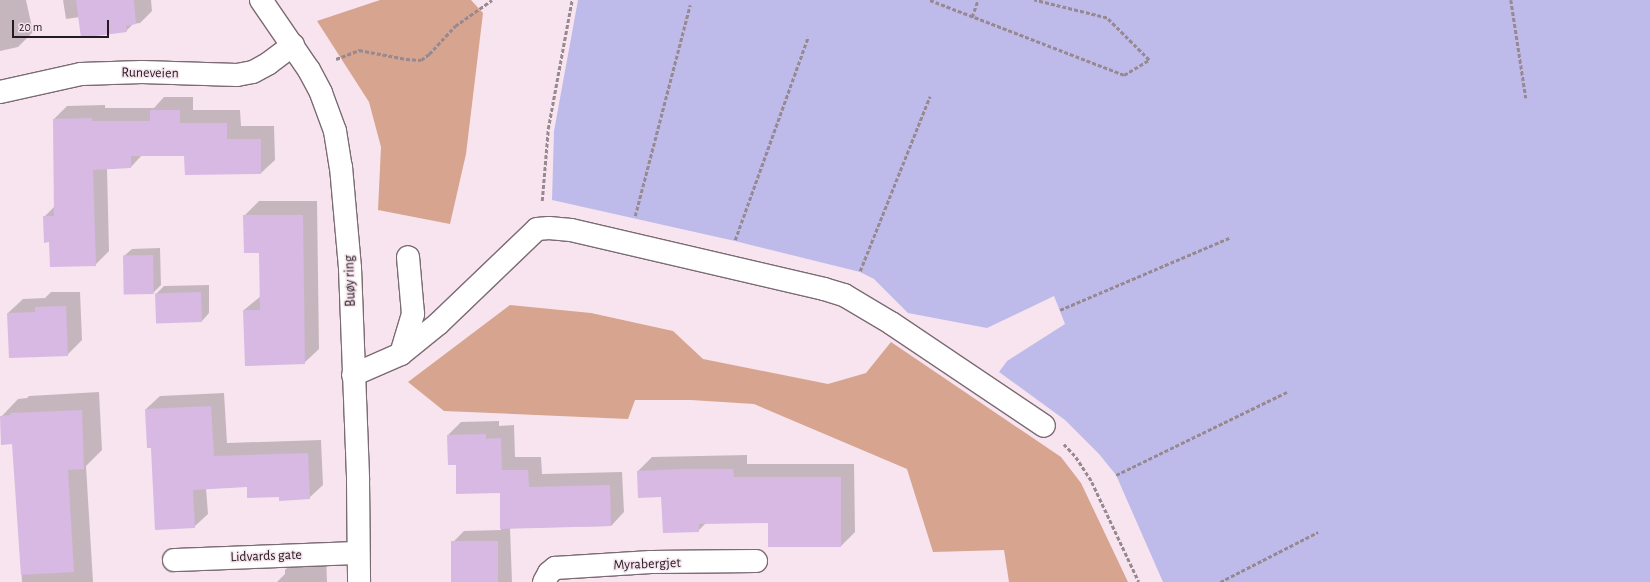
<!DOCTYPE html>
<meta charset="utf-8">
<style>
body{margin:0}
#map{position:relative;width:1650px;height:582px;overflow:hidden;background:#f7e4ee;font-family:"Alegreya Sans",sans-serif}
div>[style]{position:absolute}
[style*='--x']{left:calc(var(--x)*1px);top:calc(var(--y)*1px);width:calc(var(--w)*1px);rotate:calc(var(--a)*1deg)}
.forest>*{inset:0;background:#d7a490}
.water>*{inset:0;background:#bebbeb}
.shadow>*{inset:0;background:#0003}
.building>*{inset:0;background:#d7b9e3;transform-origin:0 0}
.path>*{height:2.5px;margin-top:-1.25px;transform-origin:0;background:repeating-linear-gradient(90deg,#968990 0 4px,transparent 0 6px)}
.roads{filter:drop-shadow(1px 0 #7b6b73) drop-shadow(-1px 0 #7b6b73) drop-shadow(0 1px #7b6b73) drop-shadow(0 -1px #7b6b73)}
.minor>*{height:22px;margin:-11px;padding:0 11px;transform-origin:11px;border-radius:11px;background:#fff}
span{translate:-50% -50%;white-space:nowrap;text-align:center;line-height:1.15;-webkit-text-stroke:3px #f7e4ee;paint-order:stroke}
.street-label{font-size:14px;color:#221b1f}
.scale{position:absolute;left:12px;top:20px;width:97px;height:18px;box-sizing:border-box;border:2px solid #221b1f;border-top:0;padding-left:5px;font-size:12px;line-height:14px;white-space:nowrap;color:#221b1f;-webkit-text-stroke:3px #f7e4ee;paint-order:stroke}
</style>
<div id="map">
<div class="forest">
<i style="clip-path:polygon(380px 0,471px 0,483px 13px,466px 154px,450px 224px,378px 210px,381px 147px,369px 102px,317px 21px)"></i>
<i style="clip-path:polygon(510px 305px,591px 313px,673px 331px,703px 359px,828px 384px,866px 373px,891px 342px,1061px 457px,1081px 483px,1128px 582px,1009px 582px,1004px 550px,933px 552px,907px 469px,754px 404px,691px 400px,635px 400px,628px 419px,444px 411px,408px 382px)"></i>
</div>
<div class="water">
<i style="clip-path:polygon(578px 0,1650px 0,1650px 582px,1163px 582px,1116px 475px,1099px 454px,1065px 420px,999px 372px,1007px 361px,1065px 324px,1054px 296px,987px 328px,908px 313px,874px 279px,860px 272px,735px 241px,552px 200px,554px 131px)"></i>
</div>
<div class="shadow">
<i style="clip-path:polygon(0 0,26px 0,33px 32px,18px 47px,0 51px)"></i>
<i style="clip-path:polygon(63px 0,151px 0,152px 11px,140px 23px,133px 24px,126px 31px,80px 17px,66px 19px)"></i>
<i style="clip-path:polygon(164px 97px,193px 97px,193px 110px,240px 110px,241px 126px,274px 126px,275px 160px,261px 173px,186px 174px,185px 155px,142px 155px,131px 167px,107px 169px,109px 251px,95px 265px,50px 241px,44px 217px,55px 206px,54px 119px,67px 106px,105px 105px,105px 108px,154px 108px)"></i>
<i style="clip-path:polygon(259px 201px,317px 201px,319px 349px,304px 363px,244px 310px,261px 296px,260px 252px,244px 216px)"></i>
<i style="clip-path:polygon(160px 248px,161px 285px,153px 293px,124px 256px,132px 249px)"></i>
<i style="clip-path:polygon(209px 285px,209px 313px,202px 321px,157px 322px,156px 294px,164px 286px)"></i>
<i style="clip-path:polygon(51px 292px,80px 292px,82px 340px,67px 355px,8px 313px,23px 299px,45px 298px)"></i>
<i style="clip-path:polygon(99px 392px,102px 450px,86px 466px,93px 582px,22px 582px,13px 443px,1px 417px,18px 399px,27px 398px,29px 396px)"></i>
<i style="clip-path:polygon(224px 393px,227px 443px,321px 440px,323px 485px,309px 498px,280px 496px,248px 486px,206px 488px,208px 514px,194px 527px,152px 447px,146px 409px,160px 396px)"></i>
<i style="clip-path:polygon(499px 421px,499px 426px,514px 425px,515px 457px,541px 457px,542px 474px,622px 472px,624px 512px,611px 526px,510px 528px,512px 582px,453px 582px,452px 543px,464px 531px,501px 530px,501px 491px,457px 464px,448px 435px,461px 422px)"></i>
<i style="clip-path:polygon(747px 455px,747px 464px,854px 464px,855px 532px,841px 546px,769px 522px,706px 523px,698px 531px,638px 471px,652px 457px)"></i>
<i style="clip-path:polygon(326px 556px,327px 582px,277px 582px,285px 574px,285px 570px,298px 557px)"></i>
</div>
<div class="building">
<i style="clip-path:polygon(76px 0,134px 0,136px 24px,126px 26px,127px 32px,81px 38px)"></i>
<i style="clip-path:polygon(150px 110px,180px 110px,180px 123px,227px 123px,227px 139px,261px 139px,261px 174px,185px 175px,184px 156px,131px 156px,131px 168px,93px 170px,96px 266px,50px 267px,49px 242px,44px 243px,43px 216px,54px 216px,53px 119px,92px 118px,92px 121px,150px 121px)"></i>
<i style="clip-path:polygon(243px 215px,303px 215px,305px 364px,245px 366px,243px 310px,260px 310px,259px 253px,244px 253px)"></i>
<i style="left:153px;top:255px;width:39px;height:30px;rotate:89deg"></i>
<i style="left:201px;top:292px;width:30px;height:46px;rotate:88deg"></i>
<i style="clip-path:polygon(66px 306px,68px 356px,9px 358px,7px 313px,35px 312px,35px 307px)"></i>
<i style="clip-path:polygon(211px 406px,214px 456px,308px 453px,310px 499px,279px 501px,279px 497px,247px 498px,247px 487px,193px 490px,195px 528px,155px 530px,151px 448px,147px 448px,145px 409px)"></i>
<i style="clip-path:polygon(82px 410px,84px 469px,68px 470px,74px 572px,21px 575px,12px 444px,1px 445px,0 416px,11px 415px,10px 413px)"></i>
<i style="clip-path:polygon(486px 434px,486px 439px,501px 438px,502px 470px,528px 470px,529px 487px,610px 485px,611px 526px,500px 529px,500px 493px,456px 494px,456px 465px,448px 465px,447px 435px)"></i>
<i style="clip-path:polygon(681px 469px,733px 469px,734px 477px,841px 477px,841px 547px,768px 547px,768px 523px,699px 524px,699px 532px,663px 533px,661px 497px,638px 498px,637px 471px)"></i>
<i style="left:498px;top:541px;width:41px;height:47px;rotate:90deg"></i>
</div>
<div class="path">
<i style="--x:930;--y:0;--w:208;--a:21.1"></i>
<i style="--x:1124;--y:75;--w:29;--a:-31"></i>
<i style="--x:1149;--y:60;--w:59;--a:-135"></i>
<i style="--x:1107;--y:18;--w:75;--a:-166.1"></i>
<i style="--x:1511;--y:0;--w:99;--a:81.3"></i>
<i style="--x:972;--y:17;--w:18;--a:-71"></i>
<i style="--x:336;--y:59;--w:25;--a:-21"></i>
<i style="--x:359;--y:50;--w:48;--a:10.8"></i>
<i style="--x:406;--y:59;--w:15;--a:4"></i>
<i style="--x:421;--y:60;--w:10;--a:-37"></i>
<i style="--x:429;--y:54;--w:38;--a:-47"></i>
<i style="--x:455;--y:26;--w:45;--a:-35.1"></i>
<i style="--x:542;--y:201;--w:72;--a:-85.2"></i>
<i style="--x:548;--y:129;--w:131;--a:-79.5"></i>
<i style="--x:635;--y:216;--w:218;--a:-75.4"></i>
<i style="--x:735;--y:240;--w:216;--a:-70.2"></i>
<i style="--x:860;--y:271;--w:188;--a:-68.2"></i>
<i style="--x:1060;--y:310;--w:184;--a:-23.1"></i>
<i style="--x:1064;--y:444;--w:18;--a:47"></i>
<i style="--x:1076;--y:457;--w:30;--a:57"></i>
<i style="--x:1092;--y:482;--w:110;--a:64.8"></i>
<i style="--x:1116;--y:475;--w:190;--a:-25.9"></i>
<i style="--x:1220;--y:582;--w:110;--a:-27"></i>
</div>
<div class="roads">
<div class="minor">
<i style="--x:261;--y:0;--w:85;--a:55.6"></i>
<i style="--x:309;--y:70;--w:26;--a:62"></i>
<i style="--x:321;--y:93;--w:40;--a:69.8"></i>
<i style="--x:335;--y:131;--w:36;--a:81"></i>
<i style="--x:341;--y:167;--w:101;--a:84.9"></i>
<i style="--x:350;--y:268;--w:212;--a:87.8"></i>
<i style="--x:358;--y:480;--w:102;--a:89.4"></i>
<i style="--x:0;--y:92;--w:83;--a:-12.5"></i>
<i style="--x:81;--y:74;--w:61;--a:-1.9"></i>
<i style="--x:142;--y:72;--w:95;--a:1.8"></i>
<i style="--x:237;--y:75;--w:16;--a:-11"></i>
<i style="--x:253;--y:72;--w:18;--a:-29"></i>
<i style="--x:269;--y:63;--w:30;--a:-37"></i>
<i style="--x:401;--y:354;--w:42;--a:-73.3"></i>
<i style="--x:413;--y:314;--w:57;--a:-95"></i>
<i style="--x:353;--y:375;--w:52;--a:-23.6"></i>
<i style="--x:401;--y:354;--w:48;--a:-39"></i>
<i style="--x:438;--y:324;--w:137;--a:-43.8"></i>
<i style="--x:537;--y:229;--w:12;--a:-5"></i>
<i style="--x:549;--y:228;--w:22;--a:5"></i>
<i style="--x:571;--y:230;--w:260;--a:13.1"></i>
<i style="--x:824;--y:289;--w:21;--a:17"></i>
<i style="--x:844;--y:295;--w:55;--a:30.8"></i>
<i style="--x:891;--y:323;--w:184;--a:33.9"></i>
<i style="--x:174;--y:560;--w:184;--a:-2.2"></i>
<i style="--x:544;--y:582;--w:10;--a:-61"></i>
<i style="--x:549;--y:573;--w:8;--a:-40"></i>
<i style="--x:555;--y:568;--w:96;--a:-3.6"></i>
<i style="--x:651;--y:562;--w:105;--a:-0.5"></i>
</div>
</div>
<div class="street-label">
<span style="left:150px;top:73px;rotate:1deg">Runeveien</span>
<span style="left:350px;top:281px;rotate:-92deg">Buøy ring</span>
<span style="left:266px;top:556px;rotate:-2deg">Lidvards gate</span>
<span style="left:647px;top:564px;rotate:-2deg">Myrabergjet</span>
</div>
<div class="scale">20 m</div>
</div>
